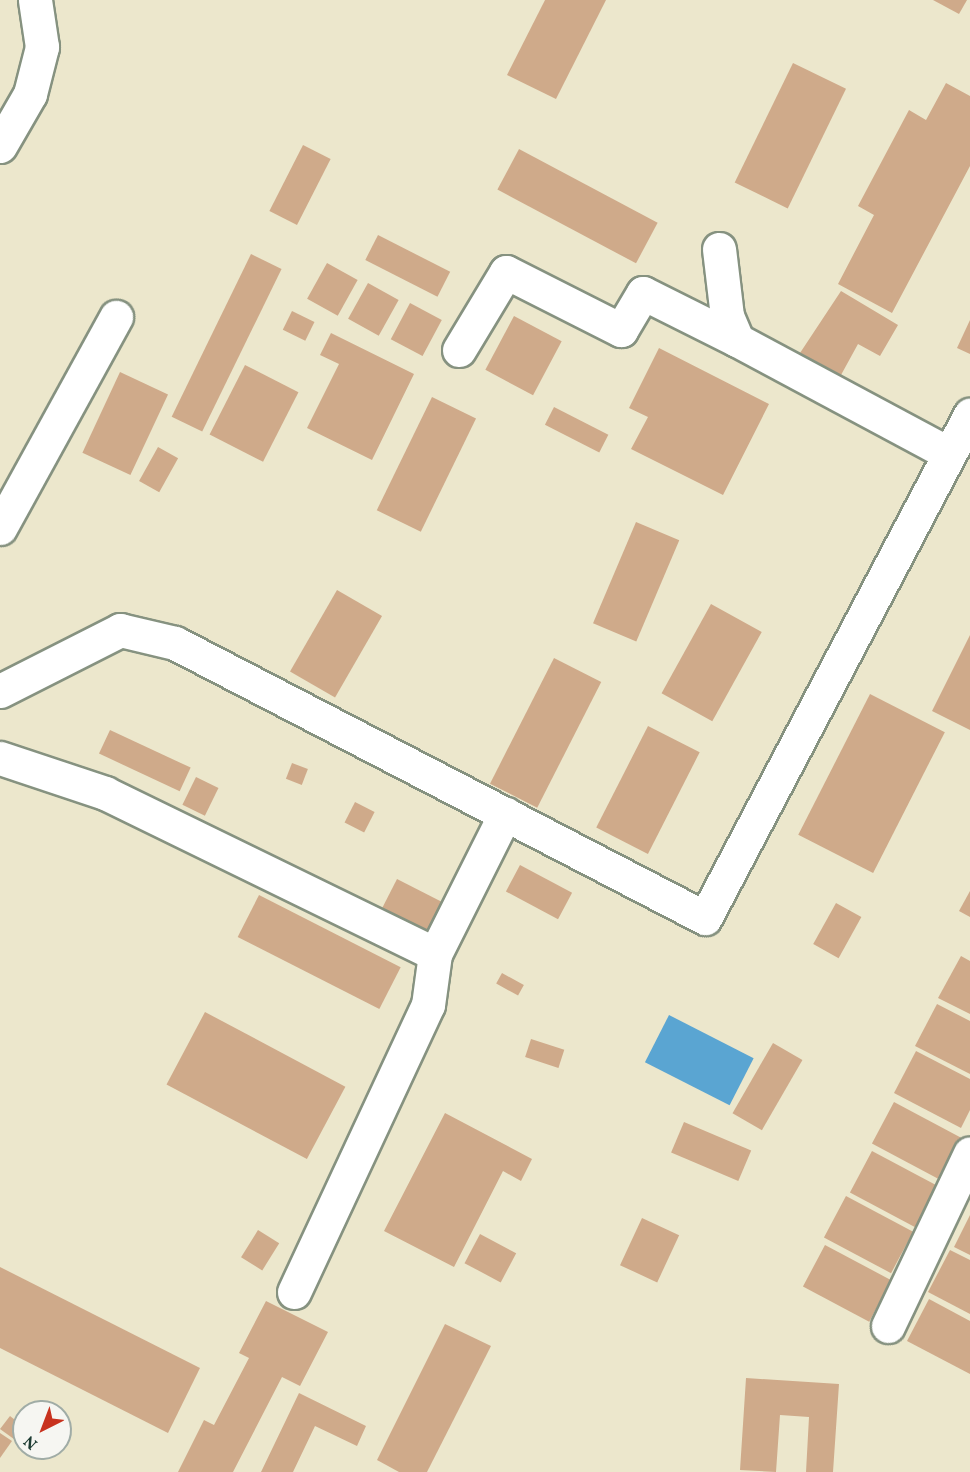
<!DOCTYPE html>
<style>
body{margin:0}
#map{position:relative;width:970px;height:1472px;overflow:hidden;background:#ece7cc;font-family:Vollkorn,serif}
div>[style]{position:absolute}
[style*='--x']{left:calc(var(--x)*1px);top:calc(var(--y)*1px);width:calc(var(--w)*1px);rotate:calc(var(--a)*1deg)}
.water>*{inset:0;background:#5aa5d2;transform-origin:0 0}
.building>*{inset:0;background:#cfaa8a;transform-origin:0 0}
.roads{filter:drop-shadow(2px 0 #869280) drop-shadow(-2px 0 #869280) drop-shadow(0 2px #869280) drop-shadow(0 -2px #869280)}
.minor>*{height:33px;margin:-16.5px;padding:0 16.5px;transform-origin:16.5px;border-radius:16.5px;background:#fff}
span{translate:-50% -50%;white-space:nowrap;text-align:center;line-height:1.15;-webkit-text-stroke:5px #f6f6f2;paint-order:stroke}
.north{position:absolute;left:12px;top:1400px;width:60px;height:60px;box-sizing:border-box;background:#f6f6f2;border:2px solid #a0aca6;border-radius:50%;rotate:222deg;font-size:16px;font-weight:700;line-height:24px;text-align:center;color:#1f3d34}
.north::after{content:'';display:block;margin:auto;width:21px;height:27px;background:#c8321e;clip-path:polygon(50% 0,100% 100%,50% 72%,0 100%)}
</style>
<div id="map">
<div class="water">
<i style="left:669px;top:1015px;width:95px;height:53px;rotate:27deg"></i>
</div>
<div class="building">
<i style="clip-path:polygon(545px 0,606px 0,556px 99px,507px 75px)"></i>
<i style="clip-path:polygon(933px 0,967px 0,959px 14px)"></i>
<i style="left:793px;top:63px;width:59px;height:133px;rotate:26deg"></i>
<i style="clip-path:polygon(946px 83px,970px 96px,970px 166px,892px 313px,838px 284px,874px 215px,858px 206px,909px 110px,926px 120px)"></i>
<i style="left:303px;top:145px;width:31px;height:74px;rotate:27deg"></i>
<i style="left:519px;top:149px;width:157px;height:46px;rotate:28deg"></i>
<i style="left:378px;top:235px;width:81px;height:28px;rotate:27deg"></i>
<i style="left:251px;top:254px;width:34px;height:181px;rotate:26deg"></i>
<i style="left:327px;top:263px;width:35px;height:41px;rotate:29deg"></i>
<i style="left:368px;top:283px;width:35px;height:41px;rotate:29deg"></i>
<i style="clip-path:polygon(841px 291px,898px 325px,880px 356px,858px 344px,841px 375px,800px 353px)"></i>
<i style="left:410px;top:303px;width:36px;height:41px;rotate:28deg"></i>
<i style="left:292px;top:311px;width:25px;height:21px;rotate:26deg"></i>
<i style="left:514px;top:316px;width:54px;height:61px;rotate:28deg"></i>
<i style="clip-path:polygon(970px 320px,970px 354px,957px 348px)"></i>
<i style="clip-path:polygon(331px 333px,414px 374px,372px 460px,307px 428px,339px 364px,320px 355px)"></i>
<i style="clip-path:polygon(659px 348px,769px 404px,723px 495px,631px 449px,648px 417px,629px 408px)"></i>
<i style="left:245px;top:365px;width:60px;height:78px;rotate:27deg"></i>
<i style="left:120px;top:372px;width:53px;height:89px;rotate:25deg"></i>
<i style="left:432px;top:397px;width:49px;height:126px;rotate:26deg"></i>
<i style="left:554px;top:407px;width:61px;height:20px;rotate:27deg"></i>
<i style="left:158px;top:447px;width:23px;height:39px;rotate:29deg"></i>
<i style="left:636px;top:522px;width:47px;height:110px;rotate:23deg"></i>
<i style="left:337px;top:590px;width:52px;height:94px;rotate:30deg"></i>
<i style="left:711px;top:604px;width:58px;height:102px;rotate:29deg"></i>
<i style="clip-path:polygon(970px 635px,970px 730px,932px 711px)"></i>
<i style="left:554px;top:658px;width:53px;height:141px;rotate:27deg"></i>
<i style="left:870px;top:694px;width:84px;height:158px;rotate:27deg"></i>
<i style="left:648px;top:726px;width:58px;height:114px;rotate:27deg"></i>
<i style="left:110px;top:730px;width:89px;height:26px;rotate:25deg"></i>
<i style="left:292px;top:763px;width:17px;height:17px;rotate:21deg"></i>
<i style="left:196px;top:777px;width:25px;height:31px;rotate:26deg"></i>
<i style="left:355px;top:802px;width:22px;height:23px;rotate:27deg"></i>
<i style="left:520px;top:865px;width:59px;height:30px;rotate:28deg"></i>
<i style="left:397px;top:879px;width:55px;height:34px;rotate:27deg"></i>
<i style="clip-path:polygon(970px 891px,970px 917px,959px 911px)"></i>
<i style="left:259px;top:895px;width:159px;height:47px;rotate:27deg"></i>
<i style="left:836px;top:903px;width:29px;height:47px;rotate:29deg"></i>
<i style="clip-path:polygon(961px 956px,970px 961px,970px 1014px,938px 998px)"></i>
<i style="left:502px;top:973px;width:25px;height:12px;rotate:29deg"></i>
<i style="clip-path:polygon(937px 1004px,970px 1021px,970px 1074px,915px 1046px)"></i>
<i style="left:205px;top:1012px;width:159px;height:82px;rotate:28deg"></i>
<i style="left:531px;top:1039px;width:35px;height:19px;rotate:18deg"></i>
<i style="left:773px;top:1043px;width:34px;height:81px;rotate:30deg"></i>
<i style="clip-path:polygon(916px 1051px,970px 1079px,970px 1110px,961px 1128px,894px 1093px)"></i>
<i style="left:894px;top:1102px;width:76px;height:47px;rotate:28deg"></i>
<i style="clip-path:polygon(445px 1113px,532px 1159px,521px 1181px,503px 1171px,454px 1267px,384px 1231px)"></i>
<i style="left:684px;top:1122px;width:73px;height:33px;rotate:23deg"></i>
<i style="left:872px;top:1151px;width:75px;height:47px;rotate:28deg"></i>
<i style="left:846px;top:1196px;width:76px;height:47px;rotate:28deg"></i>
<i style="clip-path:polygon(970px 1215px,970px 1255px,954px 1247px)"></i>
<i style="left:642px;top:1218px;width:41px;height:52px;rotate:25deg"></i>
<i style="left:258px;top:1230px;width:25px;height:32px;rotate:32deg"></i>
<i style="left:480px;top:1234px;width:41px;height:33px;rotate:28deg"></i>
<i style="left:825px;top:1245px;width:75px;height:47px;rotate:28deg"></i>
<i style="clip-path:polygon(950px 1250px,970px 1260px,970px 1314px,928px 1292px)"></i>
<i style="clip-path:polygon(0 1267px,200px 1368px,168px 1433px,0 1348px)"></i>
<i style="clip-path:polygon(929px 1299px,970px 1321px,970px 1374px,907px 1341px)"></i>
<i style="clip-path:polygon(266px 1301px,328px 1332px,300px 1386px,282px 1377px,233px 1472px,178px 1472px,204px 1420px,214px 1425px,249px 1358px,239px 1353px)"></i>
<i style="clip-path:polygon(445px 1324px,491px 1346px,427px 1472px,399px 1472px,377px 1460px)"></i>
<i style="clip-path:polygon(746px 1378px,839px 1384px,833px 1472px,806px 1472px,809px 1417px,780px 1415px,776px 1472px,740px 1470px)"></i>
<i style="clip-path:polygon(299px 1393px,366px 1426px,357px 1446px,315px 1426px,293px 1472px,261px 1472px)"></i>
<i style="clip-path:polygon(10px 1416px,24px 1427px,18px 1442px,0 1429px)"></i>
<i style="clip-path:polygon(0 1433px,12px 1441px,0 1458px)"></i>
</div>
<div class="roads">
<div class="minor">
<i style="--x:0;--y:146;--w:60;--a:-60"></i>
<i style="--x:30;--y:94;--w:49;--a:-75.7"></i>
<i style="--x:42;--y:47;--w:48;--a:-98.5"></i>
<i style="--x:719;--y:249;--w:67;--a:83.2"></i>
<i style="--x:727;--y:316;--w:26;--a:67"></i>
<i style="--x:737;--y:340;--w:237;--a:28.2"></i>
<i style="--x:459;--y:350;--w:91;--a:-58.9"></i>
<i style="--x:506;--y:272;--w:129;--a:26.8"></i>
<i style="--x:621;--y:330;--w:43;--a:-59.3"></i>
<i style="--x:643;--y:293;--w:105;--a:26.6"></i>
<i style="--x:0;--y:528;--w:241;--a:-61.2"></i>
<i style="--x:0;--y:691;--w:135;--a:-26.9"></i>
<i style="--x:120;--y:630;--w:57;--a:13.3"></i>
<i style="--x:175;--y:643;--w:597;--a:27.42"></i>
<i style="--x:705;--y:918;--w:569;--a:-62.22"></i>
<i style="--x:0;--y:758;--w:111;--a:18.4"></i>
<i style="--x:105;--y:793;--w:367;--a:26"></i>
<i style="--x:435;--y:954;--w:157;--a:-63.4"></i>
<i style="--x:294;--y:1292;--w:317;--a:-65"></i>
<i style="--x:428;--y:1005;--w:51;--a:-82.2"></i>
<i style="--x:888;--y:1326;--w:191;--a:-64.6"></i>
</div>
</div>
<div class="north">N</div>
</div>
